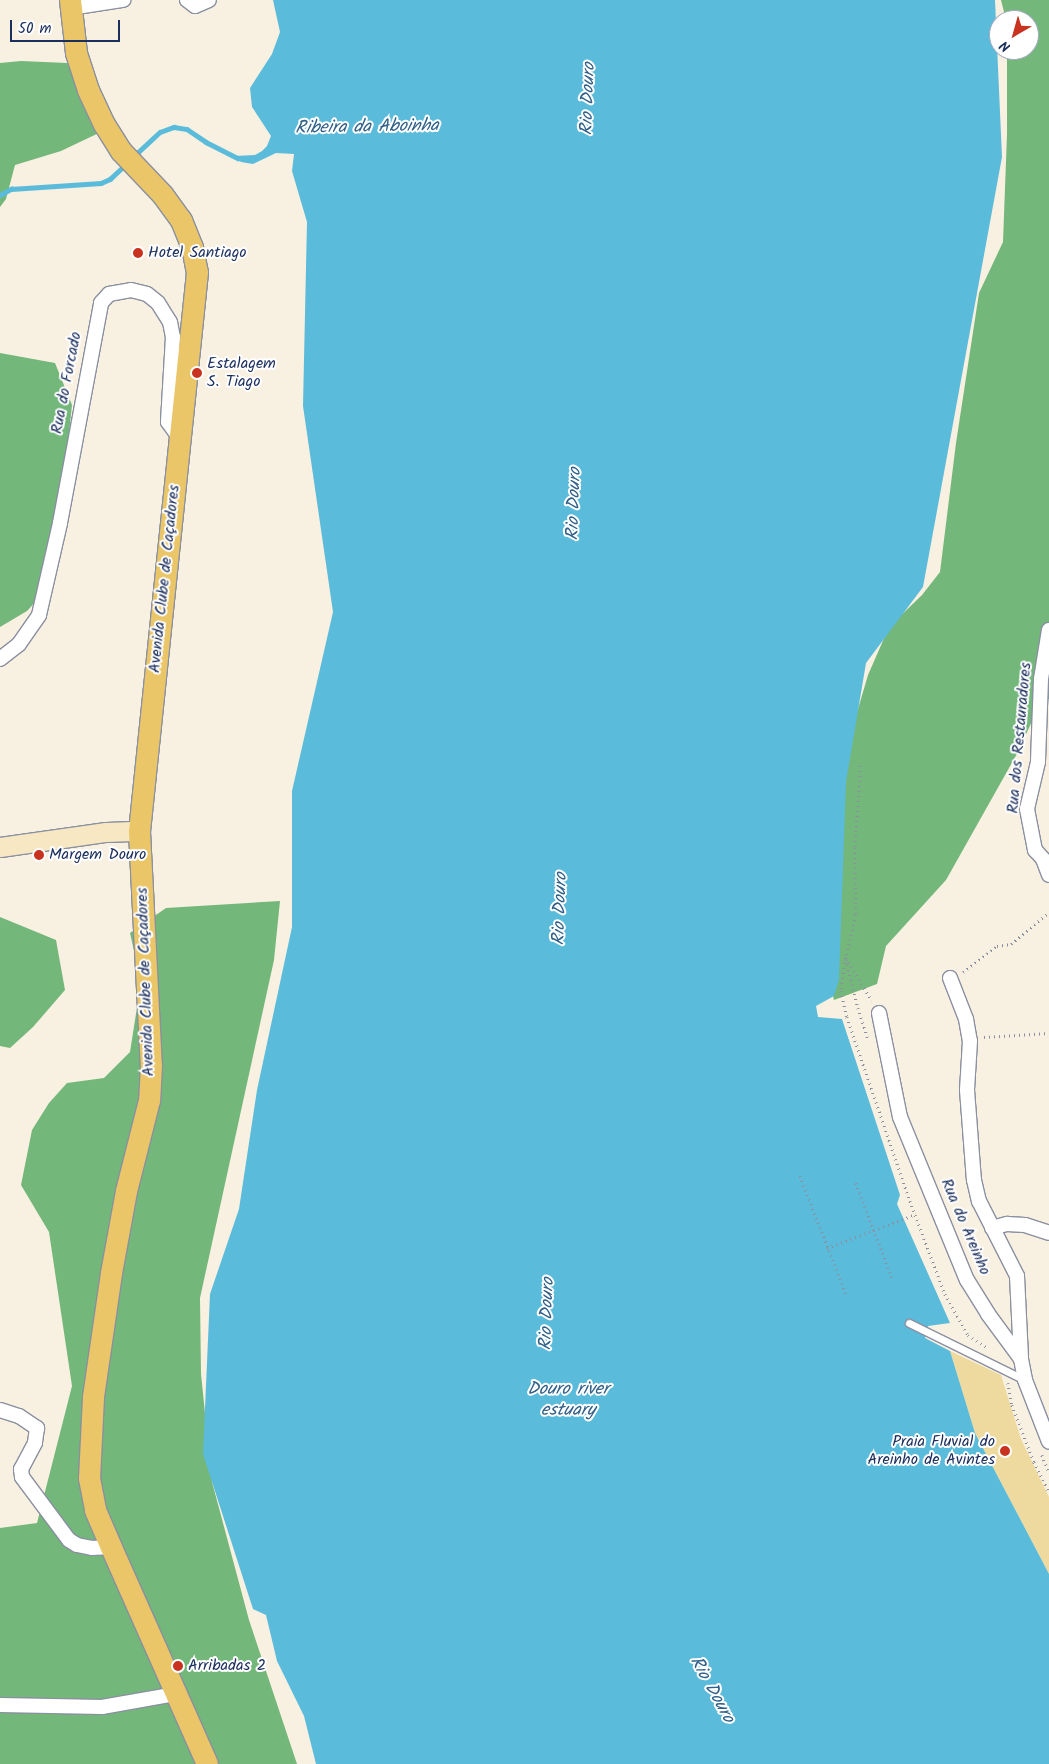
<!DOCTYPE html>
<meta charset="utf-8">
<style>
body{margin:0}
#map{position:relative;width:1049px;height:1764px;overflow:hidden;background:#f8f0e1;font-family:Kalam,sans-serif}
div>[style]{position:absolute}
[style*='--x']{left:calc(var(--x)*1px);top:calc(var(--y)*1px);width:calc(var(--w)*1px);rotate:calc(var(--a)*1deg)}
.forest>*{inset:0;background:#73b77a}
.sand>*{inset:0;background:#eeda9e}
.water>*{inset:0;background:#5bbbda}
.stream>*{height:4.5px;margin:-2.25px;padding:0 2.25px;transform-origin:2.25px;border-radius:2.25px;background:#5bbbda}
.path>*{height:2.5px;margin-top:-1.25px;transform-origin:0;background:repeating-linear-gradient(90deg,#8a90a0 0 1px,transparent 0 5px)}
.roads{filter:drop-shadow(1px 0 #8a90a0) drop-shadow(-1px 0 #8a90a0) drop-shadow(0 1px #8a90a0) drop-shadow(0 -1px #8a90a0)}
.service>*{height:7px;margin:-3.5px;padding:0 3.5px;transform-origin:3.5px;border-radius:3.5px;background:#fff}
.minor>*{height:14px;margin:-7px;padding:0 7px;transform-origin:7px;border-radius:7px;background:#fff}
.secondary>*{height:19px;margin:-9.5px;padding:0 9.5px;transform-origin:9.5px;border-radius:9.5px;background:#f7e8c3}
.primary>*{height:21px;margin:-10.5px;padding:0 10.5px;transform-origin:10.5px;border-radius:10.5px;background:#eac669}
.dots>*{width:14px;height:14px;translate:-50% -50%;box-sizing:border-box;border:2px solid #fff;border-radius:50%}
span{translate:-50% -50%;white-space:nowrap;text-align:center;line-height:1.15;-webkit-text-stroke:4px #fff;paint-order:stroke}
.poi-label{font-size:16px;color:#1b2f5e}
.left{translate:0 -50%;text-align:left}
.right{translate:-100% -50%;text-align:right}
.street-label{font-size:16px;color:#1b2f5e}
.water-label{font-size:18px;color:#316089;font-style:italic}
.north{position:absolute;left:989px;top:10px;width:50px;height:50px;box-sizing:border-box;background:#fff;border:1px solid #a4acbf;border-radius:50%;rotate:218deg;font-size:14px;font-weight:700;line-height:20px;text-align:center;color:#1b2f5e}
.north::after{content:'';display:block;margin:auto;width:18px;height:22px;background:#c8321e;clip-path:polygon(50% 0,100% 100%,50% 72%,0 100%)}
.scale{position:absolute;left:10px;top:20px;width:110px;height:22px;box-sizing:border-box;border:2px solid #1b2f5e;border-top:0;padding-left:6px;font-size:15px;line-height:18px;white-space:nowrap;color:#1b2f5e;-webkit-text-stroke:4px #fff;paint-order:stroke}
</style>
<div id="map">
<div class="forest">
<i style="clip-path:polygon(1001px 0,1049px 0,1049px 699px,1042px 699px,1018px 752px,946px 880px,886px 946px,877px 984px,834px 1000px,832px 992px,842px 736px,853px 726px,868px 675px,889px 627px,922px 595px,940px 572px,956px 443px,979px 293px,1003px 242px,1007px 134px,1007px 50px,1029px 50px,1029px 20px,1006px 20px)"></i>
<i style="clip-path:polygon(21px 61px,67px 63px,103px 131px,61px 151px,15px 165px,6px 199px,0 207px,0 63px)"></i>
<i style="clip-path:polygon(0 353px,55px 363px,72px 405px,53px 583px,27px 611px,0 627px)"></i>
<i style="clip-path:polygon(280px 901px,274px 960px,200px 1298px,201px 1374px,212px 1482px,249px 1620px,297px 1764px,0 1764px,0 1528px,37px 1523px,72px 1386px,49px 1232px,21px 1185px,32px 1130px,49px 1103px,67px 1083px,104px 1078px,130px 1052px,141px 982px,130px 933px,166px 908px)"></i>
<i style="clip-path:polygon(0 917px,56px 940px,65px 990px,33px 1027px,10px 1048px,0 1046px)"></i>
</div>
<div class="sand">
<i style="clip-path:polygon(950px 1351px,1001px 1375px,1021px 1439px,1049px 1497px,1049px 1574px,975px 1433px)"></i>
</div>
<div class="water">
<i style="clip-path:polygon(273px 0,995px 0,1002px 157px,923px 587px,866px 663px,846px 782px,839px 980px,834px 996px,816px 1006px,818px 1017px,842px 1019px,900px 1195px,897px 1204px,950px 1323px,928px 1326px,925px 1338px,950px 1351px,975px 1433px,1049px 1574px,1049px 1764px,316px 1764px,304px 1716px,277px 1661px,266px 1615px,253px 1609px,203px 1454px,210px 1294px,239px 1209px,257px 1090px,292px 927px,292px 791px,333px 612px,303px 406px,307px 222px,292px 171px,294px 154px,276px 153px,253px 164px,241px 162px,234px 156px,255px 155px,262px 151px,267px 146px,271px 136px,252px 107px,250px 88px,272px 54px,280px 32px)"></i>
</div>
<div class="stream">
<i style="--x:134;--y:156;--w:35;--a:-43"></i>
<i style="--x:160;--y:132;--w:15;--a:-20"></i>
<i style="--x:174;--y:127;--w:13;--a:9"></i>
<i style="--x:187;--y:129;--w:23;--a:34"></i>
<i style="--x:206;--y:142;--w:36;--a:27"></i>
<i style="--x:0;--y:195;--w:13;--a:-29"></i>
<i style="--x:11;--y:189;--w:90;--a:-3.8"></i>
<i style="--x:101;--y:183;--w:10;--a:-24"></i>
<i style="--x:110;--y:179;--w:21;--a:-43"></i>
</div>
<div class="path">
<i style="--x:861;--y:766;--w:82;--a:94.2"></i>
<i style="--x:855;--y:848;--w:67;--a:89.1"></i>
<i style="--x:856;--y:915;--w:44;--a:103.1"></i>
<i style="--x:846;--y:958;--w:50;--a:58.8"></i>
<i style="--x:846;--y:958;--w:33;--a:99"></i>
<i style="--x:841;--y:991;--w:27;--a:77"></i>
<i style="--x:847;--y:1017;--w:194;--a:71.1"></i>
<i style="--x:910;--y:1201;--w:99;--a:69.4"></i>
<i style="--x:945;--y:1294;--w:47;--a:60.7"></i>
<i style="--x:968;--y:1335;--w:23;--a:34"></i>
<i style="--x:846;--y:960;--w:49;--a:76"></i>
<i style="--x:858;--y:1008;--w:33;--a:72"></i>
<i style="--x:963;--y:972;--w:43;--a:-37.4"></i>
<i style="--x:997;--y:946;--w:14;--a:-8"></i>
<i style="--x:1011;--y:944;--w:50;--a:-40.1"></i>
<i style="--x:984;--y:1037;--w:65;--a:-3.5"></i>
<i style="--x:800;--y:1176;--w:129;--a:68.6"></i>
<i style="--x:856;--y:1183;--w:102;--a:69.2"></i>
<i style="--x:827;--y:1248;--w:95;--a:-20.9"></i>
<i style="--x:1008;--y:1383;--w:22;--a:80"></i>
<i style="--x:1012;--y:1405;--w:61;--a:68.9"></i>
<i style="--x:1034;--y:1462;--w:33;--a:63"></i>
<i style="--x:1042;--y:1455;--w:18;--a:68"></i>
</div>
<div class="roads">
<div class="service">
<i style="--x:909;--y:1323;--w:129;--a:26.2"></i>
</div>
<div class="minor">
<i style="--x:187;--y:0;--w:10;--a:37"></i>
<i style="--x:195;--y:6;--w:15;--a:-23"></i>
<i style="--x:70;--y:8;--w:54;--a:-8.6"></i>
<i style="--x:1049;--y:630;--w:50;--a:99.3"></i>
<i style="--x:1041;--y:679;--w:83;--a:92.1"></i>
<i style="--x:1038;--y:762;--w:48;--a:103.2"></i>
<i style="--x:1027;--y:809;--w:42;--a:79"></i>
<i style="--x:1035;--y:850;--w:12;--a:48"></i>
<i style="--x:1043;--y:859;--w:17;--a:69"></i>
<i style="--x:0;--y:659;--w:24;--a:-38"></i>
<i style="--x:19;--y:644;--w:35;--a:-55"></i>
<i style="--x:39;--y:615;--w:94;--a:-77.1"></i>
<i style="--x:60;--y:523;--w:224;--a:-79.4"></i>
<i style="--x:101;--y:303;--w:12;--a:-48"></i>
<i style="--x:109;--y:294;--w:22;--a:-10"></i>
<i style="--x:131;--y:290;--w:16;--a:14"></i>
<i style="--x:147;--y:294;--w:14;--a:39"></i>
<i style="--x:158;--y:303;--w:22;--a:58"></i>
<i style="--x:170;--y:322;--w:15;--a:79"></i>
<i style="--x:173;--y:337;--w:85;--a:93.4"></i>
<i style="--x:168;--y:422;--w:19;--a:54"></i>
<i style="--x:950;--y:978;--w:44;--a:68.7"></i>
<i style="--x:966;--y:1019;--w:22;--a:80"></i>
<i style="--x:970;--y:1041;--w:49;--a:93.5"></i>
<i style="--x:967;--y:1090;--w:90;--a:85.6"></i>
<i style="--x:974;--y:1180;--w:22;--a:77"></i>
<i style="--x:979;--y:1201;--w:84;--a:63.1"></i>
<i style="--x:1017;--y:1276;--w:83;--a:87.2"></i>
<i style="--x:879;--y:1013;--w:106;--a:78.6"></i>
<i style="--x:900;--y:1117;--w:176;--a:67.7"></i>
<i style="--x:967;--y:1280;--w:40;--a:58"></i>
<i style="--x:988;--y:1314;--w:56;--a:53.7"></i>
<i style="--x:1021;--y:1359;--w:21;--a:79"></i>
<i style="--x:1025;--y:1380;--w:66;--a:68.8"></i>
<i style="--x:992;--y:1228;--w:16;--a:-15"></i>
<i style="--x:1007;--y:1224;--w:18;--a:3"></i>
<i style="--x:1025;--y:1225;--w:25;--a:18"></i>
<i style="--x:0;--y:1410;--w:20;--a:18"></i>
<i style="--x:19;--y:1416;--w:22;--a:34"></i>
<i style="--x:37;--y:1428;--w:15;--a:98"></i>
<i style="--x:35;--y:1443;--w:30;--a:118"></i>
<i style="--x:21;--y:1469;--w:8;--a:83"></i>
<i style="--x:22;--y:1477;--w:79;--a:53.3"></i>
<i style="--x:69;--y:1540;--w:9;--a:32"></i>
<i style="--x:77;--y:1545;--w:15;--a:11"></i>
<i style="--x:92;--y:1548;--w:19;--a:-3"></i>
<i style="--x:0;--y:1705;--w:102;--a:1.1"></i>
<i style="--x:102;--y:1707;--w:74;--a:-10.1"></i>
</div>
<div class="secondary">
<i style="--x:0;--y:847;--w:107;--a:-8.1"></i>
<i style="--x:106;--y:832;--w:33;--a:-2"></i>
</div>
<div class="primary">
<i style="--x:70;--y:0;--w:53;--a:83.5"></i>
<i style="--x:76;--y:53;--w:39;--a:72"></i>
<i style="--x:88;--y:90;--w:38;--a:65"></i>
<i style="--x:104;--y:124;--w:32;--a:58"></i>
<i style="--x:121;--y:151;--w:59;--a:46.4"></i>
<i style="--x:162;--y:194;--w:32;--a:54"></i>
<i style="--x:181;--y:220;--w:29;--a:68"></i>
<i style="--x:192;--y:247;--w:25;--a:79"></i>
<i style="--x:197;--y:272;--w:562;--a:95.92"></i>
<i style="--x:139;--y:831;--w:234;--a:87.1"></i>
<i style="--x:151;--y:1065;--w:35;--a:93"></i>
<i style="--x:149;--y:1100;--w:94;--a:104.2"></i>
<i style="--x:126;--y:1191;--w:83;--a:100.4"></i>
<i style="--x:111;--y:1273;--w:125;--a:98.3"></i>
<i style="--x:93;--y:1397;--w:81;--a:92.8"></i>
<i style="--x:89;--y:1478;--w:33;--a:79"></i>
<i style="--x:95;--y:1510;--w:40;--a:66.6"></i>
<i style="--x:111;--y:1547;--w:237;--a:66.1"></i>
</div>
</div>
<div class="dots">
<i style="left:138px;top:253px;background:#c8321e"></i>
<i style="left:197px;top:373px;background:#c8321e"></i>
<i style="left:39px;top:855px;background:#c8321e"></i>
<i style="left:1005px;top:1451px;background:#c8321e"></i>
<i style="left:178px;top:1666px;background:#c8321e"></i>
</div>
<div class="poi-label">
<span class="left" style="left:148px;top:253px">Hotel Santiago</span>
<span class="left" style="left:207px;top:373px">Estalagem<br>S. Tiago</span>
<span class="left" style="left:49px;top:855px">Margem Douro</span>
<span class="right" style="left:995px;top:1451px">Praia Fluvial do<br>Areinho de Avintes</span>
<span class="left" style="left:188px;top:1666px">Arribadas 2</span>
</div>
<div class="street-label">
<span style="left:67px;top:383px;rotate:-79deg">Rua do Forcado</span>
<span style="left:165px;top:579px;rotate:-84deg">Avenida Clube de Caçadores</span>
<span style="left:1020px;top:738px;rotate:-85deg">Rua dos Restauradores</span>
<span style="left:146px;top:982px;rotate:-92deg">Avenida Clube de Caçadores</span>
<span style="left:965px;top:1227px;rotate:67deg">Rua do Areinho</span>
</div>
<div class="water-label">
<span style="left:589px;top:99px;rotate:-88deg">Rio Douro</span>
<span style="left:367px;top:128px;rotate:-1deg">Ribeira da Aboinha</span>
<span style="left:575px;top:504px;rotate:-88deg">Rio Douro</span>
<span style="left:561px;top:909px;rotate:-88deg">Rio Douro</span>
<span style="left:548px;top:1314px;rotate:-88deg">Rio Douro</span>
<span style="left:568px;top:1401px">Douro river<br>estuary</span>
<span style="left:711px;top:1690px;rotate:61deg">Rio Douro</span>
</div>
<div class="north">N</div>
<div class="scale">50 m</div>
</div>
